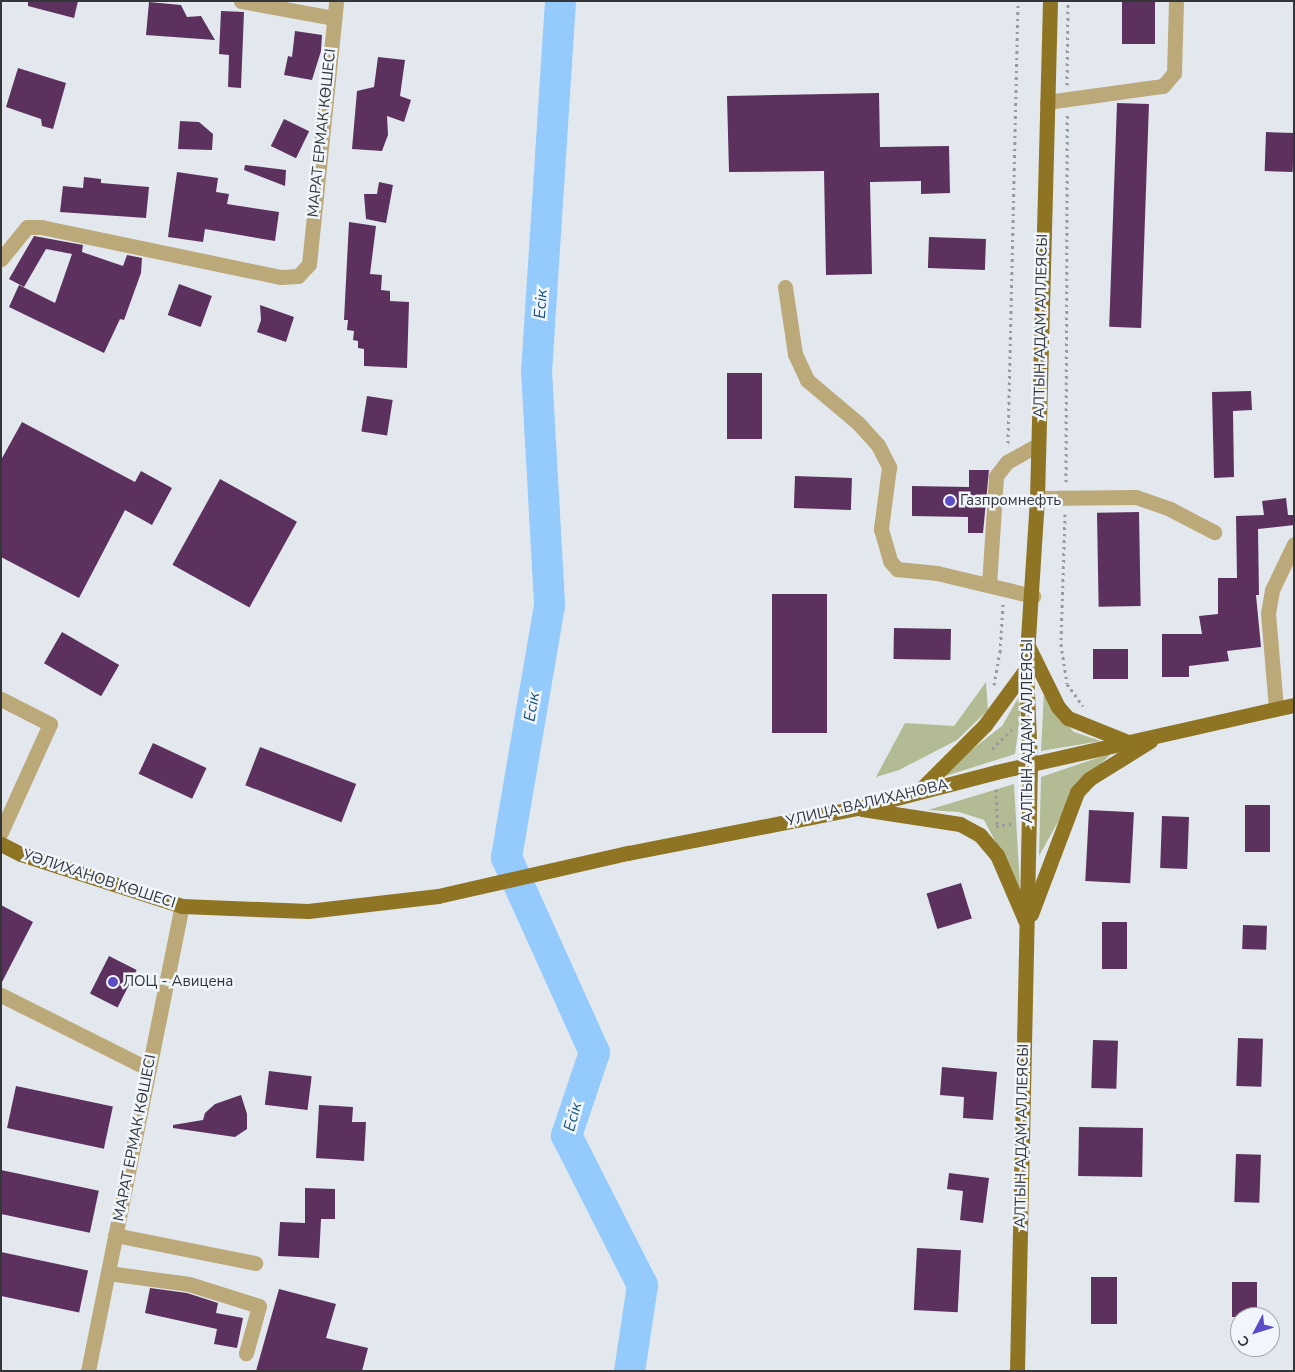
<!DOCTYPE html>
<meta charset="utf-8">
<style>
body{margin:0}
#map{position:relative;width:1295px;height:1372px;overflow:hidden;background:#e3e8ee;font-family:"Nunito Sans",sans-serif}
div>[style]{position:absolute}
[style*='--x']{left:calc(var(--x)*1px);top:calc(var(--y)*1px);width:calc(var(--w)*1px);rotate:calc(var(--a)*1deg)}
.green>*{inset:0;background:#b2bb94}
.river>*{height:31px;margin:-15.5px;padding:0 15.5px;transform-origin:15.5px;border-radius:15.5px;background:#94cbfc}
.building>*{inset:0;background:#5c315e;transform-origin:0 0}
.path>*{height:3px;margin-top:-1.5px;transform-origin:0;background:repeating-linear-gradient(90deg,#969a9f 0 2.5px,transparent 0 6.5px)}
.minor>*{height:15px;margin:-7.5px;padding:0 7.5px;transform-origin:7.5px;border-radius:7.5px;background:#bba979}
.major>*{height:15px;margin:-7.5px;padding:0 7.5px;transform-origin:7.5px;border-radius:7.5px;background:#8e7423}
.dots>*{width:14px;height:14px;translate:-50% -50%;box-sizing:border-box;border:2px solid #f0f6fc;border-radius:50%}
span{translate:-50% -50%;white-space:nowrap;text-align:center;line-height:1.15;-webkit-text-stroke:5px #f0f6fc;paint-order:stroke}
.street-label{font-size:15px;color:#333538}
.poi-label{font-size:15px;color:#333538}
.left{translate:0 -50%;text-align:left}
.water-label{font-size:16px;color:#165280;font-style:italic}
.frame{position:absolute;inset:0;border:2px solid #333538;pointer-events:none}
.north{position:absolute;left:1230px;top:1307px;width:50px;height:50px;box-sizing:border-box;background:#f0f6fc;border:1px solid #a4a9ae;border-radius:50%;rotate:230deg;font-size:14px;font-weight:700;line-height:20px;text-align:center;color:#333538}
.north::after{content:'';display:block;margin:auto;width:18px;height:22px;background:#5c4cc5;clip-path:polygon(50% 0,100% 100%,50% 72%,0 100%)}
</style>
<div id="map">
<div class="green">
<i style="clip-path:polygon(986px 682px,988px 710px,957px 740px,899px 770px,876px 777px,905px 723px,954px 726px)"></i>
<i style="clip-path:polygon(1024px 688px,1015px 754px,933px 780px,1002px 726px)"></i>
<i style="clip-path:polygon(1044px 691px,1054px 710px,1074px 732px,1101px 741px,1041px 751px)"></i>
<i style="clip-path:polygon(1112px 753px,1078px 786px,1039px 856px,1041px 777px)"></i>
<i style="clip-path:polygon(1014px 784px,1020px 888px,984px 820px,959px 812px,928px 810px)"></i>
</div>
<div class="river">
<i style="--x:560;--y:1;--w:370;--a:93.7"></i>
<i style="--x:536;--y:370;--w:235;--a:86.8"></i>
<i style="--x:549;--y:605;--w:256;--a:99.7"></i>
<i style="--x:506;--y:857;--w:214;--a:65.7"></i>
<i style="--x:594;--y:1052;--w:88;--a:108.6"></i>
<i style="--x:566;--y:1135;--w:168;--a:63.1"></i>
<i style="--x:642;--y:1285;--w:87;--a:98.6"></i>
</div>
<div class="building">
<i style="clip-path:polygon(28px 1px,78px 1px,74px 18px,28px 6px)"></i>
<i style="left:1122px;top:1px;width:33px;height:43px"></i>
<i style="clip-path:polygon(149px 2px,181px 5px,187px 17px,201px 16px,215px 40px,146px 35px)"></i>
<i style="clip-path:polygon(221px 11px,244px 12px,241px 88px,228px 87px,229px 55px,219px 54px)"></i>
<i style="clip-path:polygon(295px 31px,322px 35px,321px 51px,312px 80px,284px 75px,288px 56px,292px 57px)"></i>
<i style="clip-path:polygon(378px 57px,405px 60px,400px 96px,411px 100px,404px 122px,387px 116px,388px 135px,382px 151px,352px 149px,357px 91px,374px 87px)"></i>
<i style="clip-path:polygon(18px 68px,66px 83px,53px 129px,42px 126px,41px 119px,6px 107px)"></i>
<i style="clip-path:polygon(879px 93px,880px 147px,949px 146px,950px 193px,921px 194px,921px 181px,870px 182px,872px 274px,826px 275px,824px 171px,729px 172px,727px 96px)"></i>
<i style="left:1117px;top:103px;width:32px;height:224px;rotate:2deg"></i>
<i style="left:284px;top:119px;width:28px;height:30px;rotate:26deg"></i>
<i style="clip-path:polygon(180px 121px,199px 122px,213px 134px,212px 150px,178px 149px)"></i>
<i style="left:1266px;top:132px;width:28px;height:39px;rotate:2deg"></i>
<i style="clip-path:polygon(245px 165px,286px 170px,285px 186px,244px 170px)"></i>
<i style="clip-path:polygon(177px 172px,218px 178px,216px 192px,229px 194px,227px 204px,279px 212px,275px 241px,205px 229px,203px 242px,168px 237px)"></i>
<i style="clip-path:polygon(84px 177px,101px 179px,101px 183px,149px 187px,146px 218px,60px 212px,63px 186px,83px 188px)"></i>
<i style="clip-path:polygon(379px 182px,393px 185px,386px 223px,366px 219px,364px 194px,377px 194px)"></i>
<i style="clip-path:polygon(349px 222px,376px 226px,370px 274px,382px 275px,381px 290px,390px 291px,390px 301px,409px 302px,407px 368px,364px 366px,364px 349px,358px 348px,358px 341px,353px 340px,354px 331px,347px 330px,348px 320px,344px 320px)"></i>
<i style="clip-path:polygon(34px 236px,83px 245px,82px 252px,123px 266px,127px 255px,142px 258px,141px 273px,124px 320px,120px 319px,104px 353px,9px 307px,19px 285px,55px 303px,72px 254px,46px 249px,24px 287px,9px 279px)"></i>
<i style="left:929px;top:237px;width:57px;height:31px;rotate:2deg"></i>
<i style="left:179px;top:284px;width:35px;height:33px;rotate:20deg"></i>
<i style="clip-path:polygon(260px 305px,294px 317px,286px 342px,257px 332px,261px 320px)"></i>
<i style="left:727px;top:373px;width:35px;height:66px"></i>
<i style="clip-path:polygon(1251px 391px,1252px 410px,1233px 411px,1234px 477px,1214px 478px,1212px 392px)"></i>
<i style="left:367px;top:396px;width:26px;height:36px;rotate:9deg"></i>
<i style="clip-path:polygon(22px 422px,135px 482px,141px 471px,172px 488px,152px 525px,125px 510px,79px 598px,1px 557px,1px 460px)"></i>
<i style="clip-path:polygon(969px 470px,989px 470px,983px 533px,968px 533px,968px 517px,912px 516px,912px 486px,969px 487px)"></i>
<i style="left:795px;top:476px;width:57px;height:32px;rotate:2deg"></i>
<i style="left:220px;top:479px;width:88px;height:98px;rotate:29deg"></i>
<i style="clip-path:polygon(1286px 498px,1288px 515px,1294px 515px,1294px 525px,1258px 529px,1259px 595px,1256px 595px,1261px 647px,1227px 651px,1229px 661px,1189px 666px,1189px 677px,1162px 677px,1162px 634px,1202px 634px,1199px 616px,1218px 614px,1218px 578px,1237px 578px,1236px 516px,1264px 515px,1262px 501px)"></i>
<i style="left:1139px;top:512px;width:94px;height:42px;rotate:89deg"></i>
<i style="left:772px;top:594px;width:55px;height:139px"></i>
<i style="left:894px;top:628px;width:57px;height:31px;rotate:1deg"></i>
<i style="left:62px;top:632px;width:66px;height:36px;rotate:30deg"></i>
<i style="left:1093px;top:649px;width:35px;height:30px"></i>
<i style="left:153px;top:743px;width:59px;height:34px;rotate:25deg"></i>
<i style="left:260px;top:747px;width:103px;height:41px;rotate:21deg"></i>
<i style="left:1245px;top:805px;width:25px;height:47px"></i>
<i style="left:1089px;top:810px;width:45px;height:71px;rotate:3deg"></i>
<i style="left:1162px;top:816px;width:27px;height:52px;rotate:2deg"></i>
<i style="left:961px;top:883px;width:37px;height:36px;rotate:73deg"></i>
<i style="clip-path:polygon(1px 905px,33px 922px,1px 984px)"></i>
<i style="left:1102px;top:922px;width:25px;height:47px"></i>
<i style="left:1243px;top:925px;width:24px;height:24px;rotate:2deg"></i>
<i style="left:109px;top:956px;width:31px;height:42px;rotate:27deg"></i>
<i style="left:1238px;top:1038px;width:25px;height:48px;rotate:2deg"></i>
<i style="left:1093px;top:1040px;width:25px;height:48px;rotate:2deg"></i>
<i style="clip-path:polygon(942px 1067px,997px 1072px,993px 1120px,963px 1118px,964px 1097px,940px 1095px)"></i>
<i style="left:269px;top:1071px;width:43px;height:34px;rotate:7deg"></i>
<i style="left:16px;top:1086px;width:99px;height:43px;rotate:12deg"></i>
<i style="clip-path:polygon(241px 1095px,247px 1114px,247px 1129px,235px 1137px,173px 1128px,173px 1125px,203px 1120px,205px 1113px,215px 1104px)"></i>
<i style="clip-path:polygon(319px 1105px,353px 1107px,352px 1122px,366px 1122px,364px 1161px,316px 1158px)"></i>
<i style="left:1079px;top:1127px;width:64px;height:49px;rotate:1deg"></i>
<i style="left:1236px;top:1154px;width:25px;height:48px;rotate:2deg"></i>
<i style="left:1px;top:1170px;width:100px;height:43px;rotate:12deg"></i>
<i style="clip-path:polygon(949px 1173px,989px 1178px,983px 1223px,960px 1220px,963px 1191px,947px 1189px)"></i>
<i style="clip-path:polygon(305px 1188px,335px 1189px,335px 1219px,321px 1219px,319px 1258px,278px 1256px,280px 1222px,305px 1223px)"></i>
<i style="left:917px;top:1248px;width:44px;height:62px;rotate:3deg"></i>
<i style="left:1px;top:1252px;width:89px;height:43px;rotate:12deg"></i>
<i style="left:1091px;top:1277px;width:26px;height:47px"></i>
<i style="left:1232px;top:1282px;width:25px;height:35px"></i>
<i style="clip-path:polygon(150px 1288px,187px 1293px,218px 1303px,216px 1313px,243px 1318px,237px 1348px,214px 1344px,217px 1329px,145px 1313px)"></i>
<i style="clip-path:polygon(279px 1289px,336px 1304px,326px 1338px,368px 1348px,362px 1371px,256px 1371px)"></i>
</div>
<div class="path">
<i style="--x:1067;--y:85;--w:84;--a:-89.3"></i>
<i style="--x:1008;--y:443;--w:442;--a:-88.7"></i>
<i style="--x:1066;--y:482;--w:368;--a:-89.8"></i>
<i style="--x:1065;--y:514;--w:130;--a:91.8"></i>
<i style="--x:1061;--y:644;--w:40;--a:81.5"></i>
<i style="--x:1067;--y:684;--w:27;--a:54"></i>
<i style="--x:994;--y:685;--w:34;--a:-80"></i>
<i style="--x:1000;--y:652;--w:48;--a:-86.4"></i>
<i style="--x:992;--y:749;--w:28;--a:-45"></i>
<i style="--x:996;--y:789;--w:37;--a:88"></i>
<i style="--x:996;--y:826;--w:18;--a:-9"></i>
</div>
<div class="minor">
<i style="--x:241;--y:1;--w:95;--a:10.4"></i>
<i style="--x:1047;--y:102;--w:117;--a:-7.9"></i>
<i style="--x:1163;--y:86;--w:17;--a:-50"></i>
<i style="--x:1174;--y:73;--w:72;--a:-88.4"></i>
<i style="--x:1;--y:259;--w:41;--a:-50.9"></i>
<i style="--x:27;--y:227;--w:14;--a:0"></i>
<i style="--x:41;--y:227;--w:245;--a:11.8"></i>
<i style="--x:281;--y:277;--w:17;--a:-3"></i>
<i style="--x:298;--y:276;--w:16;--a:-47"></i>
<i style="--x:309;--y:264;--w:264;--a:-84.1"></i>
<i style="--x:785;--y:287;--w:68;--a:81.5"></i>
<i style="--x:795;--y:354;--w:29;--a:65"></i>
<i style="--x:807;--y:380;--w:67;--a:40.1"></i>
<i style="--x:858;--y:423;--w:30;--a:48"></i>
<i style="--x:878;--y:445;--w:25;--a:63"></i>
<i style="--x:889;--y:467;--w:63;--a:97.4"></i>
<i style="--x:881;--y:529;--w:33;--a:74"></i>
<i style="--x:890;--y:561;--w:11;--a:49"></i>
<i style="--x:897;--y:569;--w:40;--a:5.7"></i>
<i style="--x:937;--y:573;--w:99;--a:13.5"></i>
<i style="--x:1037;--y:498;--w:99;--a:-0.6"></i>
<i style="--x:1136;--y:497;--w:36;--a:19"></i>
<i style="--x:1170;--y:509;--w:50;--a:27.6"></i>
<i style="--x:989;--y:585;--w:109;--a:-86.3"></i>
<i style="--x:996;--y:476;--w:18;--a:-52"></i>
<i style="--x:1007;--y:462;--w:35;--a:-29"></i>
<i style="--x:1;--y:699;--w:55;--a:27"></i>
<i style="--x:50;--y:724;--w:119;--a:114.4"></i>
<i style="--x:1276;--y:708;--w:95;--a:-94.8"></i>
<i style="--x:1268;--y:613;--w:23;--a:-80"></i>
<i style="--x:1272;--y:590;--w:51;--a:-64.4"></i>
<i style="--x:1;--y:995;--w:165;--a:26.6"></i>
<i style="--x:115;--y:1235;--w:143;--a:11.3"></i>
<i style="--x:108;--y:1273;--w:82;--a:7.7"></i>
<i style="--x:189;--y:1284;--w:73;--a:17.4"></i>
<i style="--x:259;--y:1306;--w:49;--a:105.5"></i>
<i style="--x:88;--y:1371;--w:474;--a:-78.6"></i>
</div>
<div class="major">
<i style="--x:1027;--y:644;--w:70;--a:63.8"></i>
<i style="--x:1058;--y:707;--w:15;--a:48"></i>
<i style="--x:1068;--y:718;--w:65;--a:21.8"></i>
<i style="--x:920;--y:790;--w:92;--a:-45"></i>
<i style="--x:985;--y:725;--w:69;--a:-53.8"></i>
<i style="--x:862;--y:809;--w:99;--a:8.7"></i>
<i style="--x:960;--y:824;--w:23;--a:29"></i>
<i style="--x:980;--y:835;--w:26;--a:50"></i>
<i style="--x:997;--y:855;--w:71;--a:66.7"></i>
<i style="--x:1;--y:844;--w:22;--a:27"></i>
<i style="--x:21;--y:854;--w:169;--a:17.9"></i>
<i style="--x:182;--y:906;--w:126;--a:2.3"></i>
<i style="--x:308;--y:911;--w:131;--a:-6.6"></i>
<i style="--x:438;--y:896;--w:195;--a:-12.8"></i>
<i style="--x:628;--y:853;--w:234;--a:-11.1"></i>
<i style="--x:858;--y:808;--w:143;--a:-14.6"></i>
<i style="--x:996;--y:772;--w:305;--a:-12.7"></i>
<i style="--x:1031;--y:914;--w:130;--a:-69.3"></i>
<i style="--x:1077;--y:792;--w:18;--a:-47"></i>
<i style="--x:1089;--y:779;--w:72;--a:-31.9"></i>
<i style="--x:1017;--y:1371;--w:607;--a:-88.77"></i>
<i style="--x:1030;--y:764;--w:95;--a:-92.4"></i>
<i style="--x:1026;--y:669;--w:171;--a:-86.3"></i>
<i style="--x:1037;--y:498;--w:497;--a:-88.5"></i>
</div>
<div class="dots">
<i style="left:950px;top:501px;background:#5c4cc5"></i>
<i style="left:113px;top:982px;background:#5c4cc5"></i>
</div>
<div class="street-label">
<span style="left:322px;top:133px;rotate:-84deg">МАРАТ ЕРМАК КӨШЕСІ</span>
<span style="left:1041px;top:326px;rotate:-89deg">АЛТЫН АДАМ АЛЛЕЯСЫ</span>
<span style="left:1028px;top:731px;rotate:-90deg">АЛТЫН АДАМ АЛЛЕЯСЫ</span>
<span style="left:867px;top:803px;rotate:-13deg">УЛИЦА ВАЛИХАНОВА</span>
<span style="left:99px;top:879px;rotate:18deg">УӘЛИХАНОВ КӨШЕСІ</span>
<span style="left:1022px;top:1136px;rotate:-89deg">АЛТЫН АДАМ АЛЛЕЯСЫ</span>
<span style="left:135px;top:1138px;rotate:-79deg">МАРАТ ЕРМАК КӨШЕСІ</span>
</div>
<div class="poi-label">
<span class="left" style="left:960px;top:501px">Газпромнефть</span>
<span class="left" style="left:123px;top:982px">ЛОЦ - Авицена</span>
</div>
<div class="water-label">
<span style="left:541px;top:304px;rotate:-86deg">Есік</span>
<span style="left:532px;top:707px;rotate:-80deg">Есік</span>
<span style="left:573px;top:1117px;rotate:-75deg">Есік</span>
</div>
<div class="frame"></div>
<div class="north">С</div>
</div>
